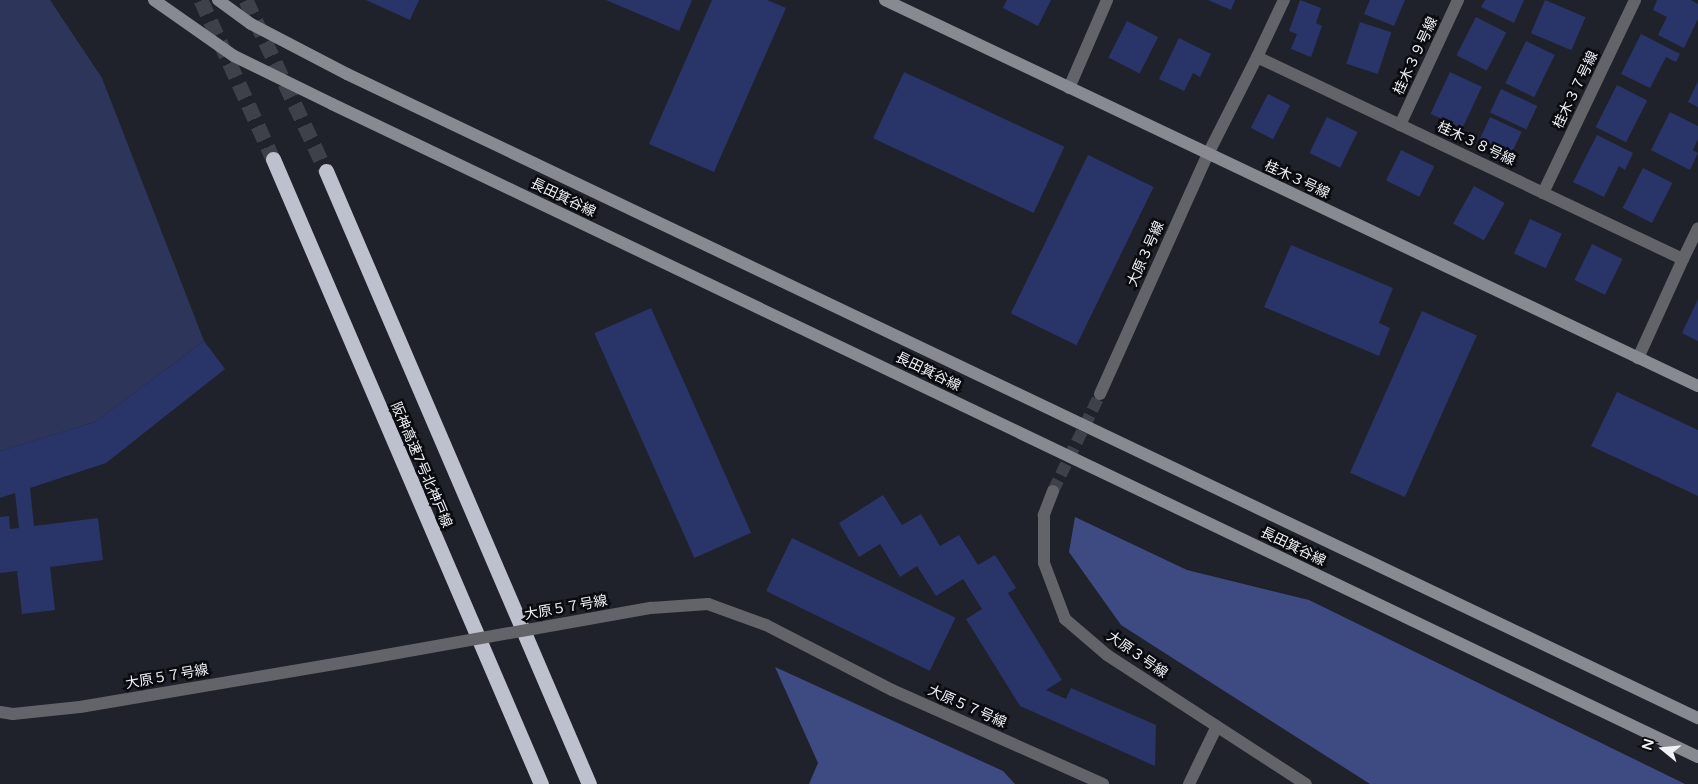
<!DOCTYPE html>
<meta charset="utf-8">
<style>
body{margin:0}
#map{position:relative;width:1698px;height:784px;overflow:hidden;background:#1f222a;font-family:"Varela Round","Noto Sans JP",sans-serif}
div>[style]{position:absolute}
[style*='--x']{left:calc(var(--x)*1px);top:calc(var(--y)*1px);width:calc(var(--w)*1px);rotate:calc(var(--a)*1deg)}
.green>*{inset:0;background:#2d365a}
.forest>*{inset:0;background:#3e4b83}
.building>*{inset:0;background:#293469;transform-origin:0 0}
.street-tunnel>*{height:12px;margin-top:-6px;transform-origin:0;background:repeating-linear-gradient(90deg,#3e4149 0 12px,transparent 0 18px)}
.highway-tunnel>*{height:15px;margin-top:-7.5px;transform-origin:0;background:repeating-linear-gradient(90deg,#3e4149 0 15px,transparent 0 23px)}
.street>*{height:12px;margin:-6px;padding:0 6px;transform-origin:6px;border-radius:6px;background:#636469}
.secondary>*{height:12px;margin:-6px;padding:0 6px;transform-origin:6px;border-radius:6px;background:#878a91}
.highway>*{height:15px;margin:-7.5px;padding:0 7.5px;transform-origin:7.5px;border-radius:7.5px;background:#bdc1cd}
.street-bridge>*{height:12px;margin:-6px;padding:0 6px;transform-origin:6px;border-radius:6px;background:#636469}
span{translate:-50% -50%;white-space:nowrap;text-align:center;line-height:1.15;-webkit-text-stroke:5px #0a0b0f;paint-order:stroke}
.street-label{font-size:14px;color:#eff1f7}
.north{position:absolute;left:1638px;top:724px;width:50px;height:50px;-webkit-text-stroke:4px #0a0b0f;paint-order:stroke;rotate:287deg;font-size:14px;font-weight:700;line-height:20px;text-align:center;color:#eff1f7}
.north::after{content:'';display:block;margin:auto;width:18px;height:22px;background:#eff1f7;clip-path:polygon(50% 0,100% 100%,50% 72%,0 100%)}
</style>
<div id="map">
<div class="green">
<i style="clip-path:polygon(0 0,50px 0,102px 78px,204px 341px,95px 422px,0 451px)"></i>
</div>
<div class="forest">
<i style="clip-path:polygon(1075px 517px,1187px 570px,1309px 600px,1685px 784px,1370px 784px,1121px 625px,1069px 552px)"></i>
<i style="clip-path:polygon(775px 667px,1003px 771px,1015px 784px,809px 784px,818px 763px)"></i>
</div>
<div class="building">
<i style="clip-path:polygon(366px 0,419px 0,410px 20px)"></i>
<i style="clip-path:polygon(606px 0,692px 0,679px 31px)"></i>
<i style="clip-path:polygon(712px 0,767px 0,786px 8px,714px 172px,649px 144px)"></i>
<i style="clip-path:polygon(1007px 0,1051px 0,1038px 26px,1003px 8px)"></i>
<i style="clip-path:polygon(1208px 0,1235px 0,1231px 10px)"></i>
<i style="clip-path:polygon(1300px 0,1321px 8px,1316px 23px,1322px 26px,1311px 57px,1291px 49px,1297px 34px,1289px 31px)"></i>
<i style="clip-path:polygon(1370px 0,1405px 0,1394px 26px,1364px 14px)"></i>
<i style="clip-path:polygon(1485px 0,1524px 0,1514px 23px,1481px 7px)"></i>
<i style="left:1545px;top:0;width:44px;height:36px;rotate:23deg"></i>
<i style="clip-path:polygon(1657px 0,1691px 0,1698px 4px,1698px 19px,1684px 48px,1658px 35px,1667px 17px,1653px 10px)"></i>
<i style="left:1476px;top:17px;width:34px;height:43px;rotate:27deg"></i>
<i style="left:1127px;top:21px;width:35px;height:41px;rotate:27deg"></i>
<i style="left:1360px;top:22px;width:33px;height:44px;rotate:18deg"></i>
<i style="clip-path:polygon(1641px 34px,1680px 54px,1676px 62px,1666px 57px,1650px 88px,1621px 74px)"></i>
<i style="clip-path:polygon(1179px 38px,1211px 54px,1200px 77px,1193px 73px,1184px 91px,1159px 79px)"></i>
<i style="left:1526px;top:41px;width:32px;height:47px;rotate:26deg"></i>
<i style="left:904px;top:72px;width:177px;height:73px;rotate:25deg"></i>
<i style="left:1450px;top:72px;width:35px;height:46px;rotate:25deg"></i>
<i style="clip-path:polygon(1698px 81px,1698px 107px,1688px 102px)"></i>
<i style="left:1617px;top:85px;width:34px;height:47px;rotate:27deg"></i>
<i style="left:1501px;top:89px;width:40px;height:26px;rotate:25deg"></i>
<i style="left:1268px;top:94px;width:25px;height:38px;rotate:27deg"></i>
<i style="clip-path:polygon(1670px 112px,1698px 126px,1698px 139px,1693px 150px,1698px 153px,1690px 170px,1651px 150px)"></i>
<i style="left:1327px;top:117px;width:34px;height:40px;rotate:26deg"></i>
<i style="left:1490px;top:117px;width:35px;height:24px;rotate:25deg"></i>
<i style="clip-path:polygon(1597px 135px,1633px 153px,1625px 170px,1619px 166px,1604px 197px,1573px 182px)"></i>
<i style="left:1401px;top:150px;width:37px;height:34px;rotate:26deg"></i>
<i style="left:1088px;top:155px;width:73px;height:176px;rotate:26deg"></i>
<i style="left:1643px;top:168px;width:33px;height:45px;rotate:27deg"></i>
<i style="left:1474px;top:186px;width:35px;height:43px;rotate:29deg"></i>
<i style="left:1530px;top:219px;width:35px;height:38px;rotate:25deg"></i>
<i style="left:1592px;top:244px;width:34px;height:40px;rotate:26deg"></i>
<i style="clip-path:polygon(1291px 245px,1393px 288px,1379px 323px,1390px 328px,1379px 356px,1264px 307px)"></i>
<i style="clip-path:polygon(1698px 299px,1698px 341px,1682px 333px)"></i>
<i style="left:651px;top:308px;width:246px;height:62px;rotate:66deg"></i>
<i style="left:1422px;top:311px;width:60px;height:177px;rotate:24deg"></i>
<i style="clip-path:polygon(204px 341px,225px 369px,106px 463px,30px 488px,34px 526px,98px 518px,103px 560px,50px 567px,55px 610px,22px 614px,17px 571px,0 573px,0 517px,9px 516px,10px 529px,19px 528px,15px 493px,0 498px,0 451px,95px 422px)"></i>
<i style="clip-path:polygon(1617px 392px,1698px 430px,1698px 496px,1591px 446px)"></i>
<i style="clip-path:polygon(883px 495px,902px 525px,921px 514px,940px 546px,959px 535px,978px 565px,995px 555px,1016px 588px,1008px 593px,1062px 680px,1046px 690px,1066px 699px,1071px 688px,1156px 725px,1155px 766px,1020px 706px,966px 619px,982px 609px,963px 579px,936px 596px,917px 566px,900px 577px,880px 544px,859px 557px,839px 523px)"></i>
<i style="left:792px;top:538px;width:182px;height:59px;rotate:26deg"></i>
</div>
<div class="street-tunnel">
<i style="--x:1053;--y:491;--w:108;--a:-64.1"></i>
</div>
<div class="highway-tunnel">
<i style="--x:201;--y:0;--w:175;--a:65.6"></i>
<i style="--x:246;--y:0;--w:189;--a:64.9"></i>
</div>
<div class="street">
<i style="--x:1257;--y:57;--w:63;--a:-64.7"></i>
<i style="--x:1069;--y:88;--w:96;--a:-66.6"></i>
<i style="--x:1400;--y:125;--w:138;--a:-65.1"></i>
<i style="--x:1543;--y:193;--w:214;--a:-64.5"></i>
<i style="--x:1683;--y:259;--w:34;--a:-64"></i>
<i style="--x:1100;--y:394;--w:263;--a:-65.8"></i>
<i style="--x:1208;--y:154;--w:109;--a:-63.2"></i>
<i style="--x:1257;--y:57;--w:471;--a:25.4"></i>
<i style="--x:1683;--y:259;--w:109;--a:114.4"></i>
<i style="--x:1053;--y:491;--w:26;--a:111"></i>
<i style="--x:1044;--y:515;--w:48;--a:90"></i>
<i style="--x:1044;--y:563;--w:60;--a:69.4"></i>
<i style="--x:1065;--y:619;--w:55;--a:40.6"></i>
<i style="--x:1107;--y:655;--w:237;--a:33"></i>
<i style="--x:651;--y:608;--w:57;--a:-4"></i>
<i style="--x:708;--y:604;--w:62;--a:19.9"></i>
<i style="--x:766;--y:625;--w:142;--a:27.3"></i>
<i style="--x:892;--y:690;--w:231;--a:24"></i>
<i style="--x:0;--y:712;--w:13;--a:9"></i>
<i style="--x:13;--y:714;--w:67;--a:-6"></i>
<i style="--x:80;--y:707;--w:282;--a:-9.6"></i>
<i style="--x:1189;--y:784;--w:64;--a:-64.2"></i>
</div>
<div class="secondary">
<i style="--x:154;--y:0;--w:98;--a:35"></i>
<i style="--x:234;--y:56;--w:109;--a:26.1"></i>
<i style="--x:332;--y:104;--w:1514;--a:25.55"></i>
<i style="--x:218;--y:0;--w:41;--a:36"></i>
<i style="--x:251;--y:24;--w:108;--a:27.5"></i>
<i style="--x:347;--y:74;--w:1497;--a:25.49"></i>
<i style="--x:885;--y:0;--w:900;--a:25.4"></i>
</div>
<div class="highway">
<i style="--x:273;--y:159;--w:680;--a:66.79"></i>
<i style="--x:326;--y:171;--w:667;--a:66.78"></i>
</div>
<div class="street-bridge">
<i style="--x:358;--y:660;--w:298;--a:-10.1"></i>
</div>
<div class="street-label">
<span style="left:1416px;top:56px;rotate:-65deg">桂木３９号線</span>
<span style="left:1576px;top:90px;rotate:-64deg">桂木３７号線</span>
<span style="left:1476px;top:144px;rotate:25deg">桂木３８号線</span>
<span style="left:1297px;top:180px;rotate:25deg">桂木３号線</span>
<span style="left:563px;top:198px;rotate:26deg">長田箕谷線</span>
<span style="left:1146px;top:254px;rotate:-66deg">大原３号線</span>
<span style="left:928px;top:372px;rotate:26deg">長田箕谷線</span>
<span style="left:421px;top:465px;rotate:67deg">阪神高速7号北神戸線</span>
<span style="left:1293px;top:547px;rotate:26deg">長田箕谷線</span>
<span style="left:566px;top:608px;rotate:-10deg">大原５７号線</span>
<span style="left:1137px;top:655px;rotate:35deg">大原３号線</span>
<span style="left:167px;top:677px;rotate:-10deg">大原５７号線</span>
<span style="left:967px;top:707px;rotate:24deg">大原５７号線</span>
</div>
<div class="north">N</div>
</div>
